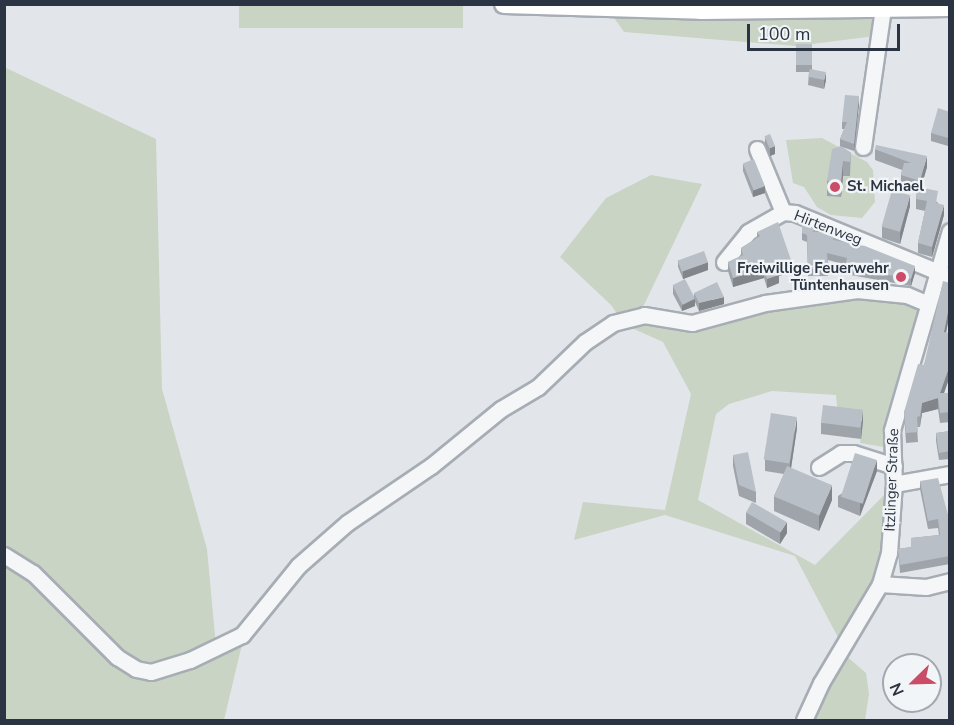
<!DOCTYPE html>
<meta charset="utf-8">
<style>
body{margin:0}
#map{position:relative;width:954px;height:725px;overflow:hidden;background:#e2e6ea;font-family:"Nunito Sans",sans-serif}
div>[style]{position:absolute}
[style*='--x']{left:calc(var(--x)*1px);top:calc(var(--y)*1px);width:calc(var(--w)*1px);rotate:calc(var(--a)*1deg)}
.green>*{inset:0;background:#c9d4c4;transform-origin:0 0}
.roads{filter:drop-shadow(2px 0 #a7adb4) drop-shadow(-2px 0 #a7adb4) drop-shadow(0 2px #a7adb4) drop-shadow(0 -2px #a7adb4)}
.minor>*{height:15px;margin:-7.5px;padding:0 7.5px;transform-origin:7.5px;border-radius:7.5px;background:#f5f6f8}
.major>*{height:18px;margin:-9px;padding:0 9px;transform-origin:9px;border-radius:9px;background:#fff}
.wall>*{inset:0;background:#9fa4ab}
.shaded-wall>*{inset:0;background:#82868b}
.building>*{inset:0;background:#b9bfc7;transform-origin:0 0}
.dots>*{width:16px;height:16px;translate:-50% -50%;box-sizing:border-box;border:3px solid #f2f5f7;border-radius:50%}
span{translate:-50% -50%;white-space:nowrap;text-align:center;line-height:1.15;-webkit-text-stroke:4.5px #f2f5f7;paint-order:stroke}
.poi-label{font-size:15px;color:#2b3442;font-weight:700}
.left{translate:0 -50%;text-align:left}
.right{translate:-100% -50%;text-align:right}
.street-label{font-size:15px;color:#2b3442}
.frame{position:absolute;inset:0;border:6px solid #2b3442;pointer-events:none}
.north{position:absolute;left:882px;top:653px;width:60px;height:60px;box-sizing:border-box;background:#f2f5f7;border:2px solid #a2a8af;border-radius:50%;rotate:247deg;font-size:16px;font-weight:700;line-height:24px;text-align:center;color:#2b3442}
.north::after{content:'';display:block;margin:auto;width:21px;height:27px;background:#cb4c66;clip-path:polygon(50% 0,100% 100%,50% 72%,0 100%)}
.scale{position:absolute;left:747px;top:24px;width:153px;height:27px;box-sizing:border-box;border:3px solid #2b3442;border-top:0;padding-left:8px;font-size:18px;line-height:21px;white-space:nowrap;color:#2b3442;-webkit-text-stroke:4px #f2f5f7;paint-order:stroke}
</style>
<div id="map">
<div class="green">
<i style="left:239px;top:5px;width:224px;height:23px"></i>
<i style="clip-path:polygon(605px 5px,876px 5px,875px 36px,796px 46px,624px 32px)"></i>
<i style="clip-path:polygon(4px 67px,156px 139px,162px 389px,207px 549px,216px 646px,244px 636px,224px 720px,5px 720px)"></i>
<i style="clip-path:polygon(822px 138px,867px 162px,873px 170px,875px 202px,862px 218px,831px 215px,817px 207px,804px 187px,793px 183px,786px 140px)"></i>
<i style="clip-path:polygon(651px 175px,702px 184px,643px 307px,678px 320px,857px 296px,904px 297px,921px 305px,887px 419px,890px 448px,860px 443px,863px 421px,838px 415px,836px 395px,772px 391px,729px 404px,716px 414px,698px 500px,815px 565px,891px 488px,890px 568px,842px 645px,795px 556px,665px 515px,574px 540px,583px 502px,665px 510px,691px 394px,663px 342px,625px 325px,611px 305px,560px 257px,606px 198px)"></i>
<i style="clip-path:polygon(844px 654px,866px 673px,869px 694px,865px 720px,809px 720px)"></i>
</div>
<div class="roads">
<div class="minor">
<i style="--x:863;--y:147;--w:140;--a:-81.8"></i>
<i style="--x:757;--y:149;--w:68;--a:67.6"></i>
<i style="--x:724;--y:262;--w:38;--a:-51"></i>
<i style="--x:748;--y:232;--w:40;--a:-29.7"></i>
<i style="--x:783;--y:212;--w:12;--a:5"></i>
<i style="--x:795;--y:213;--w:168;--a:22.4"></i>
<i style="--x:819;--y:467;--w:26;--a:-32"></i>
<i style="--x:841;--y:453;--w:12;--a:0"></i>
<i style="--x:853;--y:453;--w:43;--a:17.6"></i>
<i style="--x:894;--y:484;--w:57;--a:-10.1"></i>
<i style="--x:4;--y:555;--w:34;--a:32"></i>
<i style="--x:33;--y:573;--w:119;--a:45"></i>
<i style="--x:117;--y:657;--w:22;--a:32"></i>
<i style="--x:136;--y:669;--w:15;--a:11"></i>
<i style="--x:151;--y:672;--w:41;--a:-17.1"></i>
<i style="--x:190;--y:660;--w:58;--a:-25.7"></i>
<i style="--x:242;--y:635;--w:89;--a:-50.9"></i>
<i style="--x:298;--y:566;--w:65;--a:-41.3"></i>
<i style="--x:347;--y:523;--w:102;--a:-34.2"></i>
<i style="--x:431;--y:466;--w:90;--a:-39.2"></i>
<i style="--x:501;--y:409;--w:43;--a:-30.7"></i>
<i style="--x:538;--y:387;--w:65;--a:-43.8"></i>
<i style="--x:585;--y:342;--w:34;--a:-34"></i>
<i style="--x:613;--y:323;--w:32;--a:-14"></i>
<i style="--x:644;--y:315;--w:49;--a:9.5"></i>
<i style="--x:692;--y:323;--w:76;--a:-15.3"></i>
<i style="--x:765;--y:303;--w:93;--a:-8"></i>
<i style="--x:857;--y:290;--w:50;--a:5.7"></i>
<i style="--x:907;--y:295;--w:21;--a:23"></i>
<i style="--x:880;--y:584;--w:46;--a:3.7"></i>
<i style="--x:926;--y:587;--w:25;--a:-14"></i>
<i style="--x:804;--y:720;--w:41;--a:-65.3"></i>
<i style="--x:821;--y:683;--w:115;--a:-59.2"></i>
<i style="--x:880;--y:584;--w:32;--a:-74"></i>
<i style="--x:889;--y:553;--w:69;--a:-85.9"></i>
<i style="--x:894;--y:484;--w:54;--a:-92.1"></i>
<i style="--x:892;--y:430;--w:207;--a:-73.8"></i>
</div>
<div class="major">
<i style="--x:504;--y:4;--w:197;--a:1.7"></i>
<i style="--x:701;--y:10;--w:249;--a:-0.7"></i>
</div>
</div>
<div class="wall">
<i style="clip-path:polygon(796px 44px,812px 44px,812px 69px,826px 80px,824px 89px,808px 85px,809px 72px,796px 72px)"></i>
<i style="clip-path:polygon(859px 104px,854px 151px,842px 147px,851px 153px,850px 176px,843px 176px,841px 197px,827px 196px,827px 181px,840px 146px,840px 139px,844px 129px,842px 129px,842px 122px)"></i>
<i style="clip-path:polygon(950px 112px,950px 140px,948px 146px,931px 141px,931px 133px)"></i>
<i style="clip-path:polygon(765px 137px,775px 154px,770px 156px,765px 144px)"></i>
<i style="clip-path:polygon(875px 149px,927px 167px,921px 188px,938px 203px,944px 215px,932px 257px,918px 253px,918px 243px,925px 211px,916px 209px,916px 199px,917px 190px,901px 186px,901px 175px,902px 170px,875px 160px)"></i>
<i style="clip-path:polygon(743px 164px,765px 193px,753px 197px,743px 171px)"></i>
<i style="clip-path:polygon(910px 206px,900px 244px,882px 238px,882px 227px)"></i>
<i style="clip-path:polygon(802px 223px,814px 232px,833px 240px,915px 273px,911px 286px,845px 274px,846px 265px,828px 260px,828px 276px,808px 276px,807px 242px,802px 240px)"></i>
<i style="clip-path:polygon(757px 232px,792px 272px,779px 276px,779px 283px,767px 288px,764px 278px,733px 287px,728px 271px,728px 262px,741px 256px,741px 248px,757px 238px)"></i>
<i style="clip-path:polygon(678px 260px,708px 270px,683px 279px,678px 267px)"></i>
<i style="clip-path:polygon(950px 283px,950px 312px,946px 333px,950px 333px,950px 376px,944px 393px,950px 393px,950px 422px,940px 423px,938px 409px,922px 413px,920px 427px,917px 427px,918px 442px,906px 443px,904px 412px,924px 365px)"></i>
<i style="clip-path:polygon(673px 286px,694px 297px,694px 293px,724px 304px,699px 311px,695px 302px,695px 306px,682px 311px,673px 294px)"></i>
<i style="clip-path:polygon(863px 421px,861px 439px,821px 434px,821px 423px)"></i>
<i style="clip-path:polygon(797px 428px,791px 468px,832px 500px,819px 531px,774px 511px,774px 496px,784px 474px,765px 471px,765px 460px)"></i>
<i style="clip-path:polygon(950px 431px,950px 459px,939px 460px,936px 441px,936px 433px)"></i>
<i style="clip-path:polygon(733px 455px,756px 492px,756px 503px,739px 496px,733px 466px)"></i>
<i style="clip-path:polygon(877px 471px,860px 516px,838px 507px,838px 496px)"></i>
<i style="clip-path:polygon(920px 481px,950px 522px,950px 564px,900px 573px,898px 549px,911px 547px,911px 538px,939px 535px,938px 528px,928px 529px,920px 489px)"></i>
<i style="clip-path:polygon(746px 512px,787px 533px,780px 544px,746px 524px)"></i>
</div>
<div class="shaded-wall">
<i style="clip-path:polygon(826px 72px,826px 80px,824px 89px,824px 81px)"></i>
<i style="clip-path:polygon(859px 96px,859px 104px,854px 151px,854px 144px)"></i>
<i style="clip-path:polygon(775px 146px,775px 154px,770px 156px,770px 148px)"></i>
<i style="clip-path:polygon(927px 156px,927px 167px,920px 191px,920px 181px)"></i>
<i style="clip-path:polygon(843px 161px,843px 176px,841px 197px,841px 182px)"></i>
<i style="clip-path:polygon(765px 186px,765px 193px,753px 197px,753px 190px)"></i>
<i style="clip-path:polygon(910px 195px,910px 206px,900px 244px,900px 233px)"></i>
<i style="clip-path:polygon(944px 205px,944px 215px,932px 257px,932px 247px)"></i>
<i style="clip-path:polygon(708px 262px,708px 270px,683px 279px,683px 271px)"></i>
<i style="clip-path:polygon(792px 263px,792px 272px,779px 276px,779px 283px,767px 288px,767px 279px,777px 268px)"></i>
<i style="clip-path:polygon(915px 266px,915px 273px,911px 286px,911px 279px)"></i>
<i style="clip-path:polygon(764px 269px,764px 278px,733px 287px,733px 278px)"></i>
<i style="clip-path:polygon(724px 297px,724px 304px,699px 311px,699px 303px)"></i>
<i style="clip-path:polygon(695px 299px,695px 306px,682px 311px,682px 304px)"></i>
<i style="clip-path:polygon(950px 302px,950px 312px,944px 343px,944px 332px)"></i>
<i style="clip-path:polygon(950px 365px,950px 376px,940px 404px,940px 393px)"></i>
<i style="clip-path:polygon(938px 398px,938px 409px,922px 413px,920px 427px,922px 403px)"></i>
<i style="clip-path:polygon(863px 410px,863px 421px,861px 439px,861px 428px)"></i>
<i style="clip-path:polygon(797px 417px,797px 428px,790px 475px,790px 463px)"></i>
<i style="clip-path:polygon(877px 460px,877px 471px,860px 516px,860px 504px)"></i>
<i style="clip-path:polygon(832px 485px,832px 500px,819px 531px,819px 516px)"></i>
<i style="clip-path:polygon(787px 522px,787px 533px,780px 544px,780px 533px)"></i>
</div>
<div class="building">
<i style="left:796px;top:44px;width:16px;height:21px"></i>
<i style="left:810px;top:69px;width:16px;height:8px;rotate:11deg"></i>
<i style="clip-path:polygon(845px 95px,859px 96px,854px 144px,840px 139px,847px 122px,842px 122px)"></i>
<i style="clip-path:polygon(938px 108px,950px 112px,950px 133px,948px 138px,931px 133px)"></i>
<i style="left:770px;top:134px;width:13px;height:6px;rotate:67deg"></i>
<i style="clip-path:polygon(876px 145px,927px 156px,920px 181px,901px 175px,904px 163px,911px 163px,875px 149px)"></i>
<i style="clip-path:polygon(841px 146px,851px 153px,850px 162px,843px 161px,841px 182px,827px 181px,832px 149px)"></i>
<i style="left:754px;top:159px;width:29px;height:12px;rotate:68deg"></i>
<i style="clip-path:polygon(918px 187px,938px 191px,936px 203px,944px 205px,932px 247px,918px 243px,927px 201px,916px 199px)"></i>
<i style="left:892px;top:190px;width:19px;height:38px;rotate:16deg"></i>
<i style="clip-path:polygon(778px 222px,792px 263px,777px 268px,779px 275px,767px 279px,764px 269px,733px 278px,728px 262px,743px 255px,741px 248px,760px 236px,757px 232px)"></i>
<i style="clip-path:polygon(802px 223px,814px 228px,813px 232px,833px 232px,833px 240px,865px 246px,915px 266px,911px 279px,845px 267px,847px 258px,827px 253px,828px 269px,808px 269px,807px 235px,802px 233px)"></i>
<i style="left:704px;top:251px;width:12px;height:28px;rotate:70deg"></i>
<i style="left:685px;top:279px;width:22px;height:14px;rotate:63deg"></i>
<i style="clip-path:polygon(943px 281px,950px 283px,950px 302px,944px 332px,950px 333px,950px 365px,940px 393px,950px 393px,950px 412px,940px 413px,938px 398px,922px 403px,920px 416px,917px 417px,918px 432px,906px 433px,904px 412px,918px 364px,924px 365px)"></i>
<i style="clip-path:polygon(717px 282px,724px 297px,699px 303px,694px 293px)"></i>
<i style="left:823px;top:405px;width:40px;height:18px;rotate:7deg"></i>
<i style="left:771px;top:413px;width:26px;height:47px;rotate:9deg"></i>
<i style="clip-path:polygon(950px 431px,950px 451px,939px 453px,936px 433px)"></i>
<i style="clip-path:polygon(748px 452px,756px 492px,739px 485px,733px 455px)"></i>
<i style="left:855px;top:453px;width:23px;height:46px;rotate:18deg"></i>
<i style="left:787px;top:466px;width:49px;height:33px;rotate:23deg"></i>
<i style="clip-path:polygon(938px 478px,950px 522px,950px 542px,949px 542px,950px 556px,900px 565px,898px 549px,911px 547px,911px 538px,940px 535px,938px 519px,928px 521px,920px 481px)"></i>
<i style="left:752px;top:502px;width:40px;height:12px;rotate:30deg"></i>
</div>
<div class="dots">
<i style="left:835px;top:187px;background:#cb4c66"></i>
<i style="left:901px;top:277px;background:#cb4c66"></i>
</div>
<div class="poi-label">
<span class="left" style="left:847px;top:187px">St. Michael</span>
<span class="right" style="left:889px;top:277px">Freiwillige Feuerwehr<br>Tüntenhausen</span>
</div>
<div class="street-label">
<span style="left:828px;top:228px;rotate:21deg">Hirtenweg</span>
<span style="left:892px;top:480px;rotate:-88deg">Itzlinger Straße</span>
</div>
<div class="frame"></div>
<div class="north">N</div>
<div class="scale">100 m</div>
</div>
